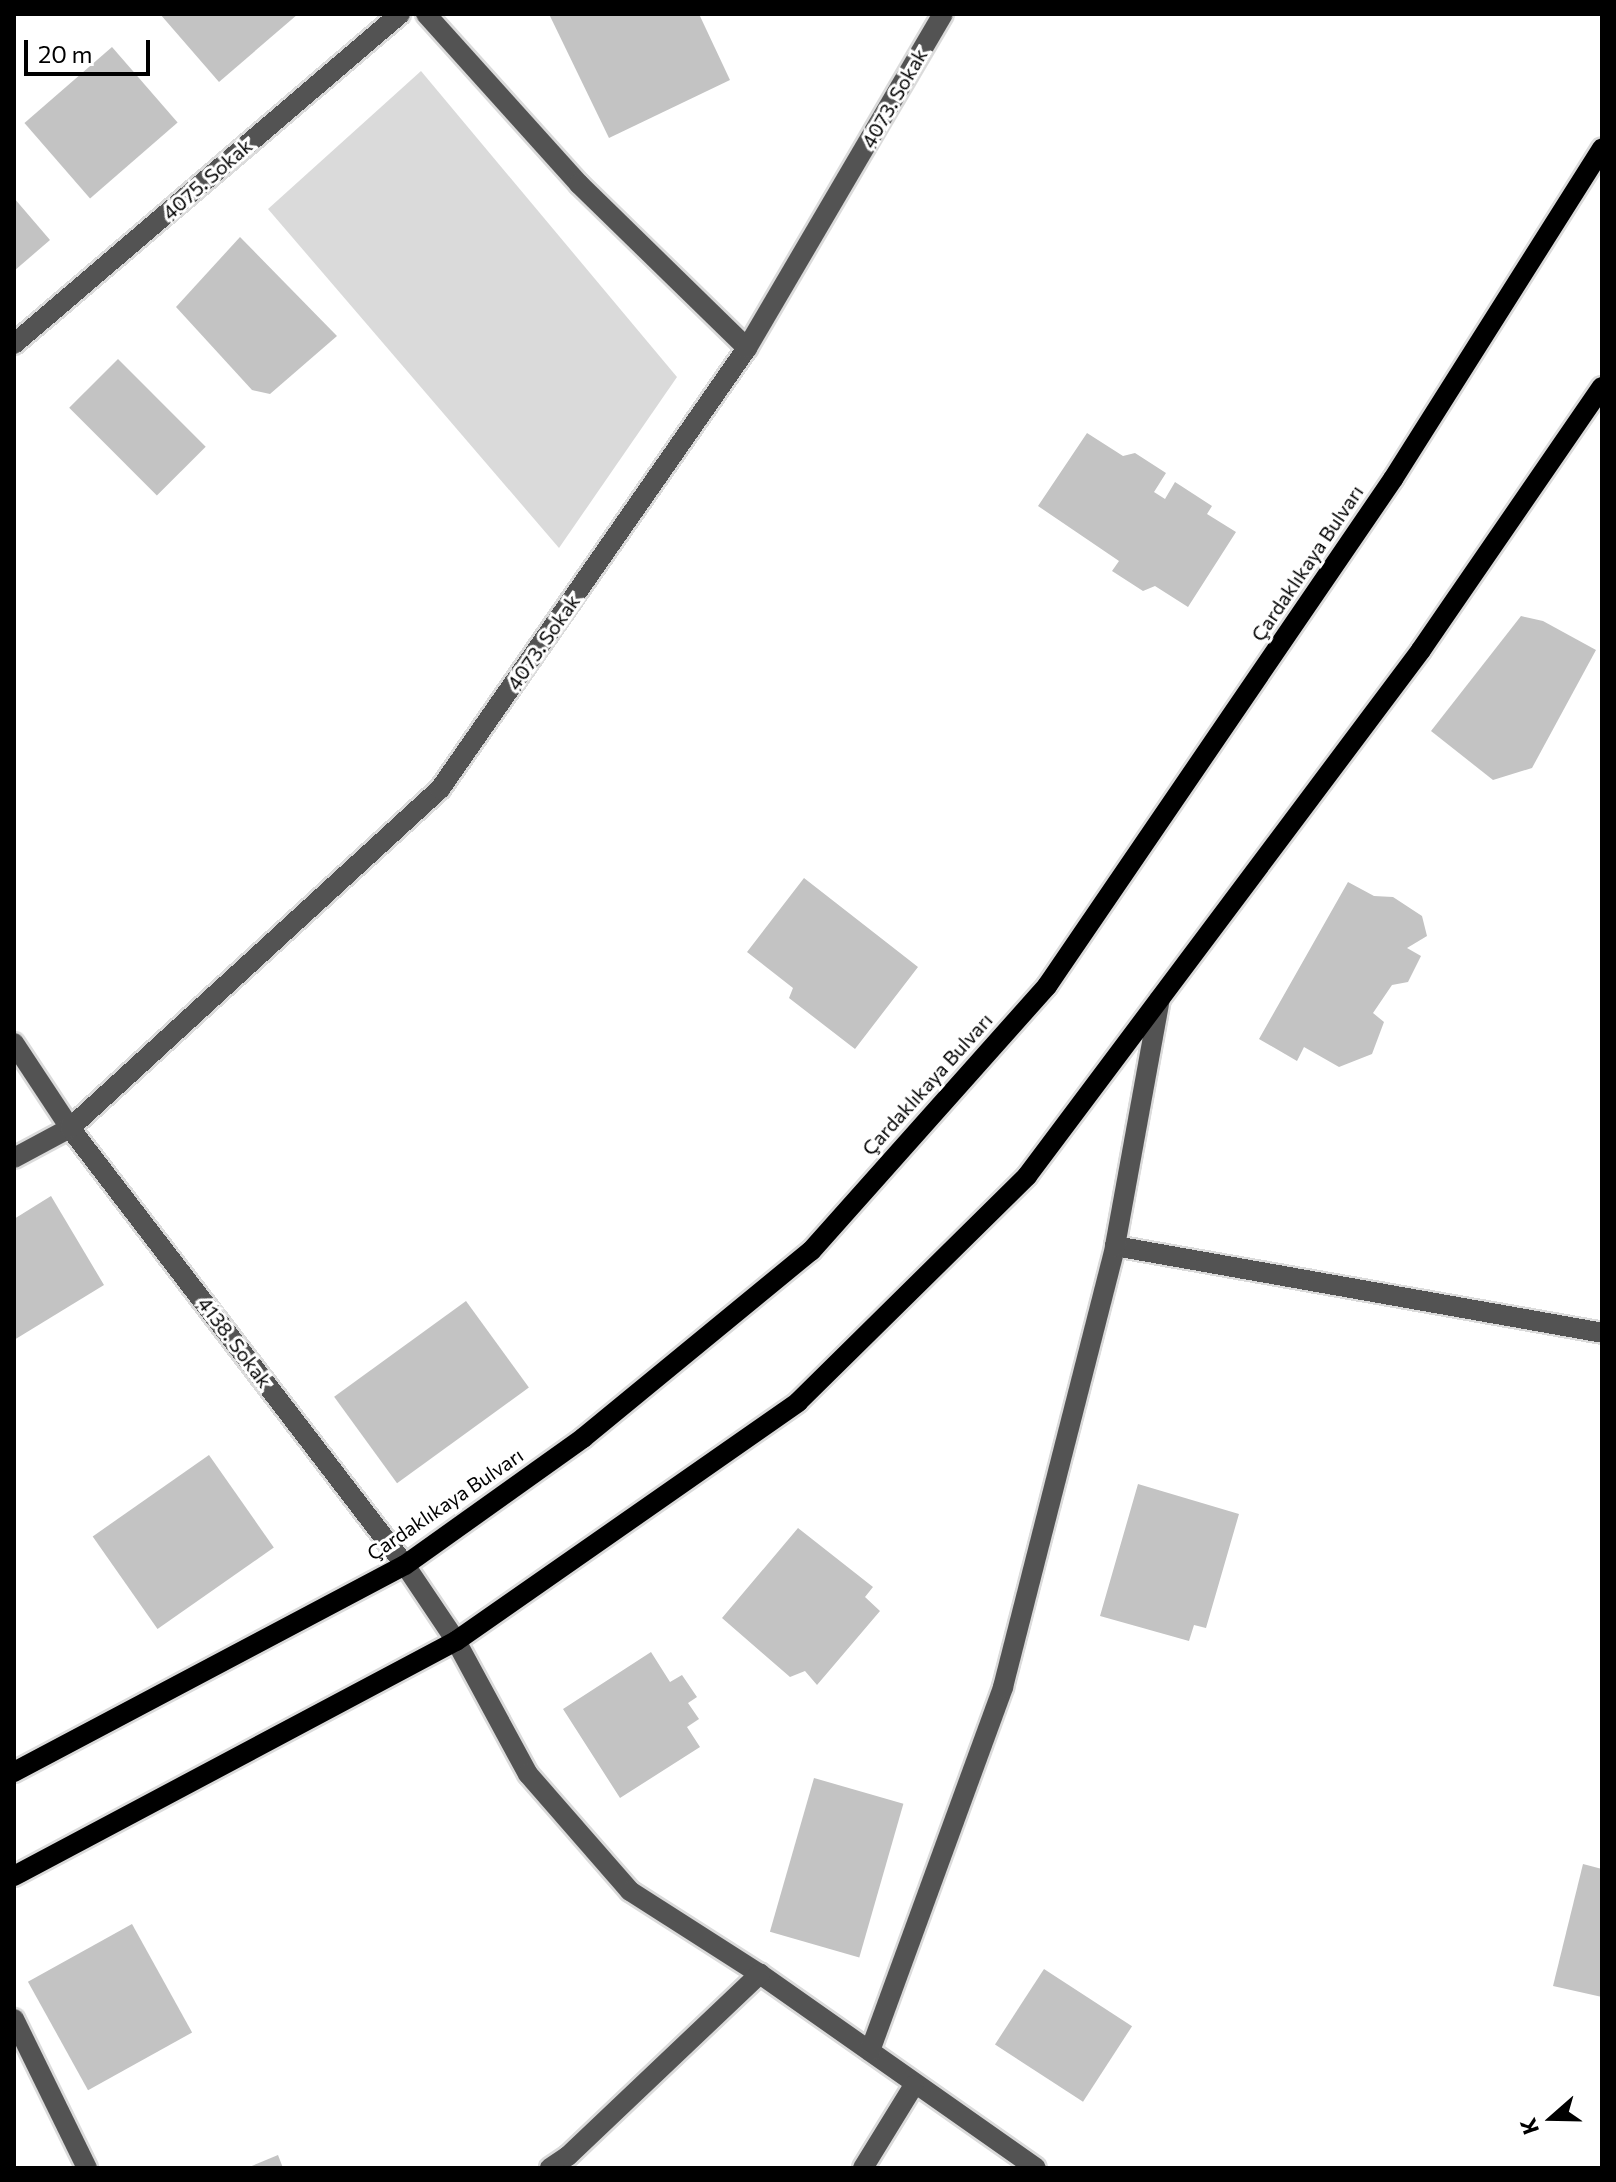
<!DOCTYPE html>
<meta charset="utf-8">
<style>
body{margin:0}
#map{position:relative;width:1616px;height:2182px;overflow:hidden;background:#fff;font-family:Commissioner,sans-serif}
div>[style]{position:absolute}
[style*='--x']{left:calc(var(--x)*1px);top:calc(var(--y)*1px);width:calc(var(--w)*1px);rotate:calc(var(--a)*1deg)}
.green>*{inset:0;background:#dadada}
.building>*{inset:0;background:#c3c3c3;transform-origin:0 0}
.roads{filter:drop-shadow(2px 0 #dbdbdb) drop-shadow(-2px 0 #dbdbdb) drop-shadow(0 2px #dbdbdb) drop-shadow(0 -2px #dbdbdb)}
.minor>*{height:20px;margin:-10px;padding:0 10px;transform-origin:10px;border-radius:10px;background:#535353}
.major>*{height:20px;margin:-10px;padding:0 10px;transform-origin:10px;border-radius:10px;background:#000}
span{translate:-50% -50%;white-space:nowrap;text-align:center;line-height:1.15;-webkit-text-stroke:6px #fff;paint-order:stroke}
.street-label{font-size:20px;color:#000}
.frame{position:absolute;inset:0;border:16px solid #000;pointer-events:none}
.north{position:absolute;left:1512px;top:2078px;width:80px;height:80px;-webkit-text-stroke:6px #fff;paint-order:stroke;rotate:250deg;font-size:22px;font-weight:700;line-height:32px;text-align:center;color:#000}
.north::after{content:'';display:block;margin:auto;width:28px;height:36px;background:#000;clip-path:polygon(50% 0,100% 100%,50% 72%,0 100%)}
.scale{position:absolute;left:24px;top:40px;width:126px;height:36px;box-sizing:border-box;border:4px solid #000;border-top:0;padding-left:10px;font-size:24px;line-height:28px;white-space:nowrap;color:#000;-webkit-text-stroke:6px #fff;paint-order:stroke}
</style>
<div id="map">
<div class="green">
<i style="clip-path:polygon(421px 71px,677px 377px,559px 548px,268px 209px)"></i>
</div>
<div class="building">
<i style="clip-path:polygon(160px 14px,298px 14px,219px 82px)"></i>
<i style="clip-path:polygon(549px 14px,699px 14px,730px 80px,609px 138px)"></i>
<i style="left:112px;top:47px;width:100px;height:116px;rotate:49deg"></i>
<i style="clip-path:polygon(14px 198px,50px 240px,14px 271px)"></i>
<i style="clip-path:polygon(240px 237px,337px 336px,270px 394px,252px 390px,176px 307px)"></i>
<i style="left:118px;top:359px;width:124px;height:69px;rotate:45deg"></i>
<i style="clip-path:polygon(1087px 433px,1123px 456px,1135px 453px,1166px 473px,1154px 492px,1165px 499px,1175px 482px,1212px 506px,1207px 514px,1236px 532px,1188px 607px,1155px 586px,1143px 591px,1112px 571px,1119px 561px,1038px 506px)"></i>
<i style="clip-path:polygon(1521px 616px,1543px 621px,1596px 650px,1532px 768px,1493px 780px,1431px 731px)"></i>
<i style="clip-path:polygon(804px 878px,918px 967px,855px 1049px,789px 998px,793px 988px,747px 952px)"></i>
<i style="clip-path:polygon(1348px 882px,1374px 896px,1393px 897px,1422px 916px,1427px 936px,1407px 948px,1421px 956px,1408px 982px,1392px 985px,1373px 1013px,1384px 1022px,1372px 1054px,1339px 1067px,1304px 1047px,1297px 1061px,1259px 1039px)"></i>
<i style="clip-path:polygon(51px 1196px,104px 1285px,14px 1340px,14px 1219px)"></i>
<i style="left:466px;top:1301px;width:107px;height:163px;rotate:54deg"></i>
<i style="left:209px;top:1455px;width:113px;height:142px;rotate:55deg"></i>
<i style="clip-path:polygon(1138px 1484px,1239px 1514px,1206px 1628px,1194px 1625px,1189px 1641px,1100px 1616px)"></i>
<i style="clip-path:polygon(798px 1528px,873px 1587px,865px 1597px,880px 1611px,817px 1685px,805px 1671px,790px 1677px,722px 1618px)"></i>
<i style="clip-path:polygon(651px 1652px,670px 1682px,682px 1675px,697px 1697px,688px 1703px,699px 1719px,687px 1727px,700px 1747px,620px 1798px,563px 1709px)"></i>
<i style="left:814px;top:1778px;width:93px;height:160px;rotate:16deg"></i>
<i style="clip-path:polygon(1583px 1864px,1602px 1869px,1602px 1997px,1553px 1986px)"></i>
<i style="left:132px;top:1924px;width:124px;height:119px;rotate:61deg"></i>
<i style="left:1044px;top:1969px;width:105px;height:90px;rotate:33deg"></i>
<i style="clip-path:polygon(278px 2155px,283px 2168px,247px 2168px)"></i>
</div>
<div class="roads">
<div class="minor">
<i style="--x:426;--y:14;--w:229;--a:48"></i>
<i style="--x:579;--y:184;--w:235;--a:44.3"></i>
<i style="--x:14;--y:344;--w:508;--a:-40.53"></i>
<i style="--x:14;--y:1043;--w:102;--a:56.6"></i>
<i style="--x:70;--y:1128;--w:551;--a:52.53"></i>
<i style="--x:405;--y:1565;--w:92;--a:56.1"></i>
<i style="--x:456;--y:1641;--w:151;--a:61.6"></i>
<i style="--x:528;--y:1774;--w:155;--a:48.9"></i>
<i style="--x:630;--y:1891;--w:154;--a:32.6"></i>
<i style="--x:760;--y:1974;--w:337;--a:35.1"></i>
<i style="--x:14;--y:1158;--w:64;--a:-28.2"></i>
<i style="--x:70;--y:1128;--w:502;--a:-42.5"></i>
<i style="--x:440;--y:789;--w:537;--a:-55.16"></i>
<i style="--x:747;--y:348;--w:387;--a:-59.6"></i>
<i style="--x:1115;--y:1246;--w:495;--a:10.1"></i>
<i style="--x:14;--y:2019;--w:166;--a:63.9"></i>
<i style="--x:870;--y:2051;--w:388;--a:-69.9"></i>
<i style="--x:1003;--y:1687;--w:455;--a:-75.7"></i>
<i style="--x:1115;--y:1246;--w:251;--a:-79.7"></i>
<i style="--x:550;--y:2168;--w:22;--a:-34"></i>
<i style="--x:568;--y:2156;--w:265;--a:-43.5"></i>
<i style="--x:863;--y:2168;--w:97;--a:-58.4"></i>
</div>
<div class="major">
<i style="--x:14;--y:1772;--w:442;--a:-27.9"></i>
<i style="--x:405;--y:1565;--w:219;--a:-35.5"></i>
<i style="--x:583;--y:1438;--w:295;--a:-39.4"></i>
<i style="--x:811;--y:1251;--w:355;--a:-48.3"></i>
<i style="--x:1047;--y:986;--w:614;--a:-55.69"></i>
<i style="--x:1393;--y:479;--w:391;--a:-57.7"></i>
<i style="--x:14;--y:1876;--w:501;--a:-28"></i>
<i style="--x:456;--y:1641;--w:417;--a:-34.9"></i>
<i style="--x:798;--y:1402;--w:322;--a:-44.6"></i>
<i style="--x:1027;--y:1176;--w:657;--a:-53.16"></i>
<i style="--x:1421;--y:650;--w:319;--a:-55.5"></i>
</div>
</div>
<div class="street-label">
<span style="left:894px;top:98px;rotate:-60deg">4073. Sokak</span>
<span style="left:207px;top:179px;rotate:-41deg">4075. Sokak</span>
<span style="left:1307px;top:563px;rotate:-56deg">Çardaklıkaya Bulvarı</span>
<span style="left:543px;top:642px;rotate:-55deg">4073. Sokak</span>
<span style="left:927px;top:1084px;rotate:-48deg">Çardaklıkaya Bulvarı</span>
<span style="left:235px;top:1342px;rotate:53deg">4138. Sokak</span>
<span style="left:445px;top:1504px;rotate:-34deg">Çardaklıkaya Bulvarı</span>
</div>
<div class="frame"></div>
<div class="north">K</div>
<div class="scale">20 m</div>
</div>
